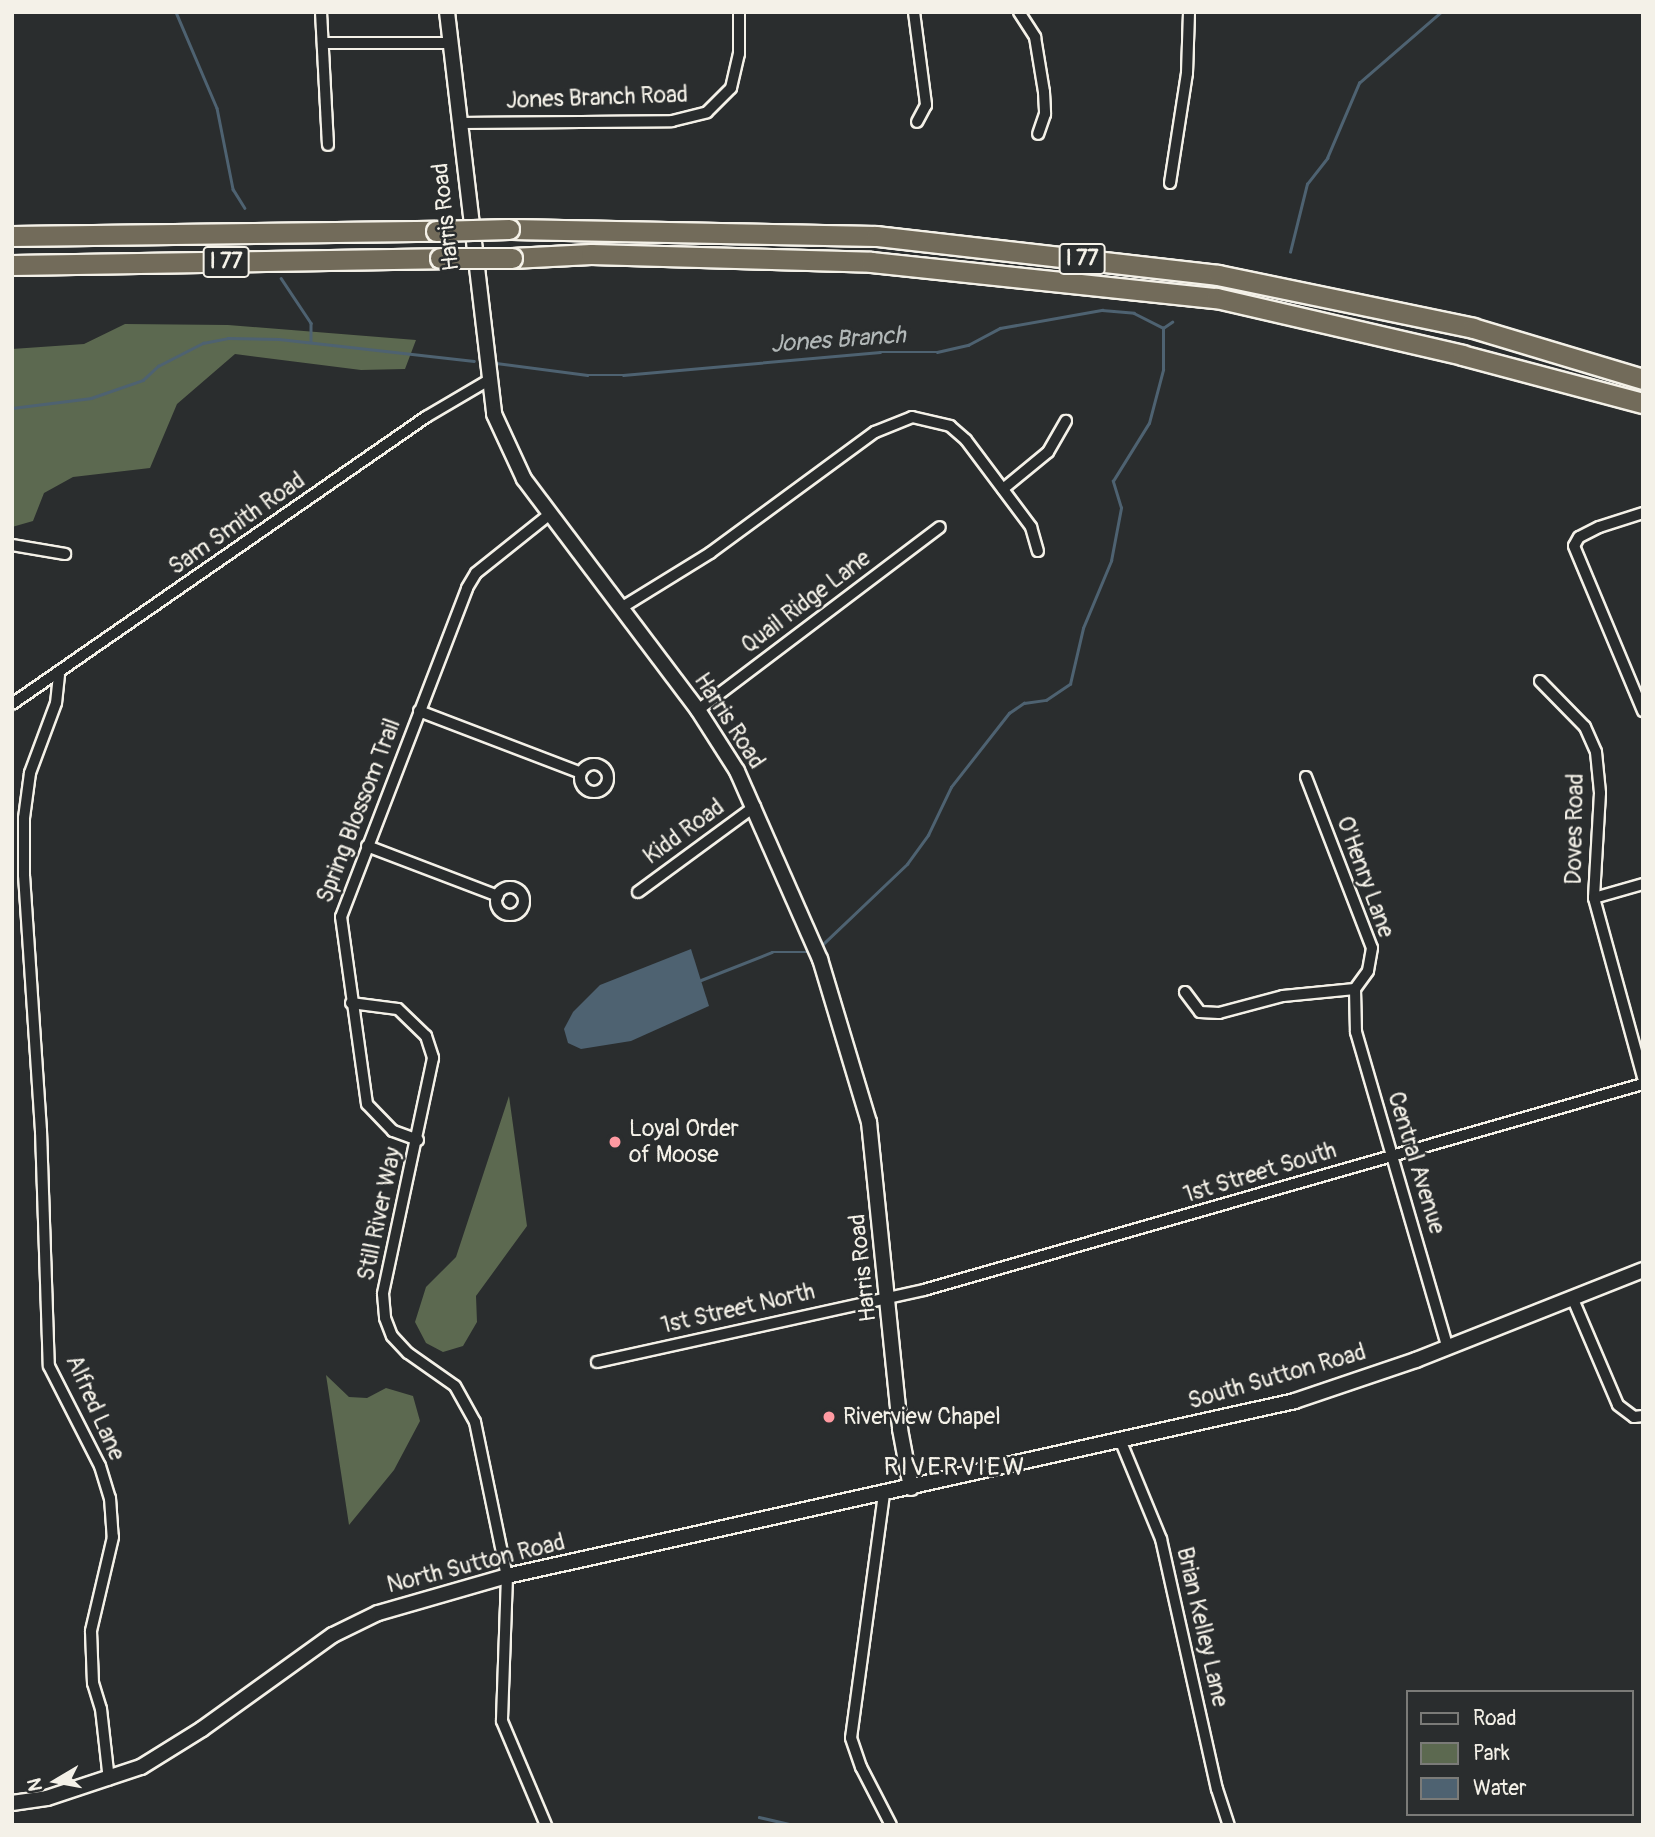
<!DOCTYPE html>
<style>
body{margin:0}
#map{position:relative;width:1655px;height:1837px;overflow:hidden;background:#2a2d2e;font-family:Pangolin,sans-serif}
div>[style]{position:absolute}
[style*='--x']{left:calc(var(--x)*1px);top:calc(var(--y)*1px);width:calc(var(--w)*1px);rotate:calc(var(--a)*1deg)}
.green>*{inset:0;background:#5c6950}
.water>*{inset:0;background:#4e6271}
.stream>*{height:2.5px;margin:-1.25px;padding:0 1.25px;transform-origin:1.25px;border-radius:1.25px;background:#4e6271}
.roads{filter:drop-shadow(2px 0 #f4f1e8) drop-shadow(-2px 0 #f4f1e8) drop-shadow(0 2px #f4f1e8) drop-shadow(0 -2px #f4f1e8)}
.street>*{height:10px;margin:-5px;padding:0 5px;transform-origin:5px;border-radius:5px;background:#2a2d2e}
.street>.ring{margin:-5px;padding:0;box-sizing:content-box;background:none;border:10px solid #2a2d2e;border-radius:50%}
.secondary>*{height:14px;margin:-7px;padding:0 7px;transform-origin:7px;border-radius:7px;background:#2a2d2e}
.highway>*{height:19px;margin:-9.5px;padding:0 9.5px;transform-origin:9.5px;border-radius:9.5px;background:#726b5a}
.bridges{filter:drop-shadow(2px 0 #f4f1e8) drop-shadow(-2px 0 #f4f1e8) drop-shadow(0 2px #f4f1e8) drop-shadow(0 -2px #f4f1e8)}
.highway-bridge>*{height:19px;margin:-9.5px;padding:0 9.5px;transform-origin:9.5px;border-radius:9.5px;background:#726b5a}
.dots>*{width:19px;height:19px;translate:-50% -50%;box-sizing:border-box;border:4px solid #2a2d2e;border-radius:50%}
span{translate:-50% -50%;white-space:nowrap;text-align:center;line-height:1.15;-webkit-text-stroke:5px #2a2d2e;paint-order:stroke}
.shield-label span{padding:2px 5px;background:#2a2d2e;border:2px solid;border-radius:5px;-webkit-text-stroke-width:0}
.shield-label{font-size:21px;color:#f4f1e8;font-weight:700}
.street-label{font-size:23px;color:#f4f1e8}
.poi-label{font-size:23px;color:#f4f1e8}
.left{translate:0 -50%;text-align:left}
.water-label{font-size:24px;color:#b2b8b8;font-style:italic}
.quarter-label{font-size:26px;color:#f4f1e8;letter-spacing:2px}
.frame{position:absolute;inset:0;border:14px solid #f4f1e8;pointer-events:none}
.legend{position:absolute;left:1406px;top:1690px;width:228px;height:126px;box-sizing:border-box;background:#2a2d2e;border:2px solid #7b7b78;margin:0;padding:9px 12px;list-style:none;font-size:21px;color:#f4f1e8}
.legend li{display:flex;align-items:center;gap:14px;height:35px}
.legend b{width:35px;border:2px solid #7b7b78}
.north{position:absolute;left:21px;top:1746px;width:70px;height:70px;-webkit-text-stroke:5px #2a2d2e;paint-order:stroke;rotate:260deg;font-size:19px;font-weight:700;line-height:28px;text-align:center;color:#f4f1e8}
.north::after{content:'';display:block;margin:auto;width:24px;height:32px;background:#f4f1e8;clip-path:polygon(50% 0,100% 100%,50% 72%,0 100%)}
</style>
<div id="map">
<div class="green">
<i style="clip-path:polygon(125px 324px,228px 325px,416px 340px,405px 369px,361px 370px,235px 354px,177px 404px,150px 468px,73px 477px,44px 493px,33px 521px,12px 527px,12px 349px,84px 344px)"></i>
<i style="clip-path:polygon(509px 1096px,527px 1226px,476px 1296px,477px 1322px,463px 1346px,443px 1352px,426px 1343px,415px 1322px,426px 1287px,456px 1257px)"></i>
<i style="clip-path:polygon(326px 1375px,349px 1397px,367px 1398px,386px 1388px,413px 1396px,420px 1421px,394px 1470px,349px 1525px)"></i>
</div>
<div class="water">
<i style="clip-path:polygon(691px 949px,709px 1006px,631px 1041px,581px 1049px,568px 1043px,564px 1029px,573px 1012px,600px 985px)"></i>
</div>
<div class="stream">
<i style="--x:176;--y:12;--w:104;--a:66.9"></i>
<i style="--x:217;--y:108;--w:83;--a:78.8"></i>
<i style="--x:233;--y:189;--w:22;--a:58"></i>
<i style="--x:1290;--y:252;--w:70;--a:-76"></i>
<i style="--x:1307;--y:184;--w:33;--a:-52"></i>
<i style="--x:1327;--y:158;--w:82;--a:-66.9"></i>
<i style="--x:1359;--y:83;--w:108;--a:-40.9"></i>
<i style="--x:281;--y:278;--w:54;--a:56.3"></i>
<i style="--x:311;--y:323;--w:19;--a:90"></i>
<i style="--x:1163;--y:328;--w:11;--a:-34"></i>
<i style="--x:496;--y:363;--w:92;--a:7.5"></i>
<i style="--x:587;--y:375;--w:36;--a:0"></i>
<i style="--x:623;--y:375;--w:258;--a:-5.1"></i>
<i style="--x:880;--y:352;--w:57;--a:0"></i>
<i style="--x:937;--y:352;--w:32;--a:-13"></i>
<i style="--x:968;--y:345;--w:36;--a:-28"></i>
<i style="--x:1000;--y:328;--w:104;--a:-10"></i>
<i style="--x:1102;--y:310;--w:32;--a:5"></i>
<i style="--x:1134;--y:313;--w:33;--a:27"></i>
<i style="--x:12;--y:408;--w:80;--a:-7.2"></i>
<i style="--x:91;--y:398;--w:55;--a:-19.1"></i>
<i style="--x:143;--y:380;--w:21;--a:-43"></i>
<i style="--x:158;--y:366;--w:51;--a:-27.1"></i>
<i style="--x:203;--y:343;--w:25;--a:-11"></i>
<i style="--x:228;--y:338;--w:51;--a:1.1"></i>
<i style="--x:279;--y:339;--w:196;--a:6.4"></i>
<i style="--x:821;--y:946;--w:119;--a:-43.6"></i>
<i style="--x:907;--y:864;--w:36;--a:-54"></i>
<i style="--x:928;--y:835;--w:53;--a:-64.4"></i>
<i style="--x:951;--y:787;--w:94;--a:-51.9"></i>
<i style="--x:1009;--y:713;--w:18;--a:-34"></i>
<i style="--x:1024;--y:703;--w:22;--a:-8"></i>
<i style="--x:1046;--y:700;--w:29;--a:-34"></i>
<i style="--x:1070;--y:684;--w:57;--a:-76.9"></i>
<i style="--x:1083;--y:628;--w:73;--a:-67.3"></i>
<i style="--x:1111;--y:561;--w:54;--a:-79.3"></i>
<i style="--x:1121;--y:508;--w:28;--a:-107"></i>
<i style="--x:1113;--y:481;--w:68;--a:-58.2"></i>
<i style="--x:1149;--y:423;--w:55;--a:-75.2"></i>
<i style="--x:1163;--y:370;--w:42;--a:-90"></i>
<i style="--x:701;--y:980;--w:76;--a:-21.5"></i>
<i style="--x:772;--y:952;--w:36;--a:0"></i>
<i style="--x:759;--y:1817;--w:35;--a:13"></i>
</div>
<div class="roads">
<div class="street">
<i style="--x:321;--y:12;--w:133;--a:87"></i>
<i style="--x:914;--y:12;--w:94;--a:82.6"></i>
<i style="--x:926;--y:105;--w:19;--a:118"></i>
<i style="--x:1019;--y:12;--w:30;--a:57"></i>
<i style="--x:1035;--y:37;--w:56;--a:80.7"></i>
<i style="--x:1044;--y:92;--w:22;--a:87"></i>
<i style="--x:1045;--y:114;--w:21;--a:109"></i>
<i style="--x:323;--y:43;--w:128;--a:0"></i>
<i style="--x:460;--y:123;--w:212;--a:-0.5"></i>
<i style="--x:672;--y:121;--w:36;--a:-14"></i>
<i style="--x:707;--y:112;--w:34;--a:-45"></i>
<i style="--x:731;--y:88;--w:35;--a:-77"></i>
<i style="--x:739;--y:54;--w:42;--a:-90"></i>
<i style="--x:1170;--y:183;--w:111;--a:-81.2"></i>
<i style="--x:1187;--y:73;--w:61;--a:-88.1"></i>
<i style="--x:1003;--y:489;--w:58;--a:-39.4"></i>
<i style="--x:1048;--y:452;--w:36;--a:-60"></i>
<i style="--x:1643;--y:513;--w:46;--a:162.3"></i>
<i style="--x:1599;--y:527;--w:22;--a:153"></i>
<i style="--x:1579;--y:537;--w:10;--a:119"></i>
<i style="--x:1574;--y:546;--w:179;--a:67.3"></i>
<i style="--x:12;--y:545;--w:54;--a:9.6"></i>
<i style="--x:621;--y:608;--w:105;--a:-31.7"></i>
<i style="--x:710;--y:553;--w:205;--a:-36.3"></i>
<i style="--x:875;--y:432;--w:40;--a:-22"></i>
<i style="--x:912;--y:417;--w:39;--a:13"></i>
<i style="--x:950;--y:426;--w:21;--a:41"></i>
<i style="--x:966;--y:440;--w:109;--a:53.2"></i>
<i style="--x:1031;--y:527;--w:25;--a:74"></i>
<i style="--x:59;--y:675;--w:28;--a:96"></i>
<i style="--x:56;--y:703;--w:75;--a:110.4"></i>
<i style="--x:30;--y:773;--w:45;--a:97.6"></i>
<i style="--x:24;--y:818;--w:57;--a:90"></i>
<i style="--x:24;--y:875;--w:257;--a:86.2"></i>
<i style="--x:41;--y:1131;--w:235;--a:88.1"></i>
<i style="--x:49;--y:1366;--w:112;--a:63"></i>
<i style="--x:100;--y:1466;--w:34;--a:73"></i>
<i style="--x:110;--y:1498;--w:39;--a:86"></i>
<i style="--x:113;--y:1537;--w:97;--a:103.2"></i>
<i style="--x:91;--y:1631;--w:52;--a:87.8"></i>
<i style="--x:93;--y:1683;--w:27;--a:73"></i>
<i style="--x:101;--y:1709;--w:71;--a:83.6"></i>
<i style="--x:1540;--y:681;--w:64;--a:45.6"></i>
<i style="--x:1585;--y:727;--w:27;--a:66"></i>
<i style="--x:1596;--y:752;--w:41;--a:84.4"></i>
<i style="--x:1600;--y:793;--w:105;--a:93.3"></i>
<i style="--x:1594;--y:898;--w:186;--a:74.7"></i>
<i style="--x:12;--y:704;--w:504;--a:-34.73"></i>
<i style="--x:426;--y:417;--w:71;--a:-30.5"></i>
<i style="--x:698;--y:710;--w:303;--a:-37.1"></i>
<i style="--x:419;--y:711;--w:173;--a:20.9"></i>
<i class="ring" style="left:580px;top:764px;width:18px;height:18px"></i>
<i style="--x:1306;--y:777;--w:183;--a:68.9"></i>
<i style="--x:1372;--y:948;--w:23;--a:100"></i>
<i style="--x:1368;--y:971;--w:22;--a:126"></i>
<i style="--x:1355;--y:989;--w:43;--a:88.7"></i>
<i style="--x:1356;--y:1032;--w:329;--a:73.8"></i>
<i style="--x:367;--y:846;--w:140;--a:20.9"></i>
<i class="ring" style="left:496px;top:887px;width:18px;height:18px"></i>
<i style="--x:638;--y:892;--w:145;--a:-36.3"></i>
<i style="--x:1594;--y:898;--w:51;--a:-15.9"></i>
<i style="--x:1185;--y:992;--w:25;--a:53"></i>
<i style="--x:1200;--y:1012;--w:19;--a:3"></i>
<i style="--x:1219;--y:1013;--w:66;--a:-14.9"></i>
<i style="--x:1283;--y:996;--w:72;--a:-5.6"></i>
<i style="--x:351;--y:1003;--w:47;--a:7.3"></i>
<i style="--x:398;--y:1009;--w:39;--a:44"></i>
<i style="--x:426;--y:1036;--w:23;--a:72"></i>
<i style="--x:433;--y:1058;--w:241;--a:102"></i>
<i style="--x:383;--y:1294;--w:24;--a:85"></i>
<i style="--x:385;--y:1318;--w:19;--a:69"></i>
<i style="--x:392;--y:1336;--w:23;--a:47"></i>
<i style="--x:408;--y:1353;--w:57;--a:35.1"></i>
<i style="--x:455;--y:1386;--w:41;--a:60.9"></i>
<i style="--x:475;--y:1422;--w:157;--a:78.3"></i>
<i style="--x:507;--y:1576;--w:145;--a:92"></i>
<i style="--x:502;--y:1721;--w:113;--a:67.1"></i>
<i style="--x:418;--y:1140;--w:27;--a:-160"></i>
<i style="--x:393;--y:1131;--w:37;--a:-134"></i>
<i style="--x:367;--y:1104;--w:189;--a:-97.9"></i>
<i style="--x:341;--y:917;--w:352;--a:-69"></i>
<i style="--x:467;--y:588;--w:17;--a:-59"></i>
<i style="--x:476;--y:573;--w:95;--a:-38.6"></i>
<i style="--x:1572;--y:1297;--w:117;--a:66.9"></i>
<i style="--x:1618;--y:1405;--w:20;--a:37"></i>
<i style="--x:1634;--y:1417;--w:9;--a:-6"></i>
<i style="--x:597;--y:1362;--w:335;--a:-12.4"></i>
<i style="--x:924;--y:1290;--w:748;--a:-15.99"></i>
<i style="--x:1121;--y:1442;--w:105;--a:67.6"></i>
<i style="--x:1161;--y:1539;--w:256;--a:77.4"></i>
<i style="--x:1217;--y:1789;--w:38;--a:72"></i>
<i style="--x:884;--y:1494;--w:246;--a:97.7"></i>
<i style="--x:851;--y:1738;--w:31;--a:71"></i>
<i style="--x:861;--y:1767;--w:65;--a:62.7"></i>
</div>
<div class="secondary">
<i style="--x:447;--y:12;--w:405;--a:83.3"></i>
<i style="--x:494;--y:414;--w:72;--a:65.2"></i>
<i style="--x:524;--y:479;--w:289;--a:53"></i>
<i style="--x:698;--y:710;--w:72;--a:57.4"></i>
<i style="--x:737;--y:771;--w:206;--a:66.2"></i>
<i style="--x:820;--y:959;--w:170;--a:73.3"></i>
<i style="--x:869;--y:1122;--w:309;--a:84.2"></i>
<i style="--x:900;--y:1429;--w:60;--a:79.4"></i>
<i style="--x:12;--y:1803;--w:35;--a:-8"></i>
<i style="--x:47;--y:1798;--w:99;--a:-18.3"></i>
<i style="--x:141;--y:1767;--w:72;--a:-31.9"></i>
<i style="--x:202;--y:1729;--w:161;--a:-35.7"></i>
<i style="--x:333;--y:1635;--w:50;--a:-26.1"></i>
<i style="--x:378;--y:1613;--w:134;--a:-16"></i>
<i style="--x:507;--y:1576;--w:807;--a:-12.52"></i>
<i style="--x:1295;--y:1401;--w:128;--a:-18.7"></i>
<i style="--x:1416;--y:1360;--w:244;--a:-21.6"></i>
</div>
<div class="highway">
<i style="--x:509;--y:229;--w:367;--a:1.1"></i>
<i style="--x:876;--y:236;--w:344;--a:6.5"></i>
<i style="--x:1218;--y:275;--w:260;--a:11.7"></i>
<i style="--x:1473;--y:328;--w:177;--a:16.7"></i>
<i style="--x:12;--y:236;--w:424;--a:-0.7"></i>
<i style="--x:512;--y:258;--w:79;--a:-2.9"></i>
<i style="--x:591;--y:254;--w:280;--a:1.6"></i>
<i style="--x:871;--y:262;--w:347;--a:6"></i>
<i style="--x:1216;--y:298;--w:253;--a:13"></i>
<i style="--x:1462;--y:355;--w:187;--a:14.9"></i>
<i style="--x:12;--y:265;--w:428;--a:-0.9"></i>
</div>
</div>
<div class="bridges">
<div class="highway-bridge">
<i style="--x:436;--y:231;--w:73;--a:-1.6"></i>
<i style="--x:440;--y:258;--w:72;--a:0"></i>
</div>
</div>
<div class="dots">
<i style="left:615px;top:1142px;background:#ff9aa2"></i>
<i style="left:829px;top:1417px;background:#ff9aa2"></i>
</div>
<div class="shield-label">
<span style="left:1082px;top:259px">I 77</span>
<span style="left:226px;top:262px">I 77</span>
</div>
<div class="street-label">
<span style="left:597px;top:98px;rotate:-2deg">Jones Branch Road</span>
<span style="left:446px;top:217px;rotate:-96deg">Harris Road</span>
<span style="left:237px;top:524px;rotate:-35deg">Sam Smith Road</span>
<span style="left:806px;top:602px;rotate:-37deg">Quail Ridge Lane</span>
<span style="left:729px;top:721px;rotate:57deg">Harris Road</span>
<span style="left:359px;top:811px;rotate:-69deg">Spring Blossom Trail</span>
<span style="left:1575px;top:829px;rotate:-89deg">Doves Road</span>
<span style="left:684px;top:832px;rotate:-36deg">Kidd Road</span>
<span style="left:1365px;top:877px;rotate:70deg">O'Henry Lane</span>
<span style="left:1416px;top:1163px;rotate:73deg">Central Avenue</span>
<span style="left:1260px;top:1173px;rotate:-17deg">1st Street South</span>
<span style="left:380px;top:1214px;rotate:-78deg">Still River Way</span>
<span style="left:863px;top:1268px;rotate:-96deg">Harris Road</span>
<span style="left:738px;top:1309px;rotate:-13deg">1st Street North</span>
<span style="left:1277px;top:1377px;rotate:-16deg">South Sutton Road</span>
<span style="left:95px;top:1408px;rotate:66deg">Alfred Lane</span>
<span style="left:476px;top:1564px;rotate:-14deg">North Sutton Road</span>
<span style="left:1202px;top:1627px;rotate:77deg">Brian Kelley Lane</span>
</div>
<div class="poi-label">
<span class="left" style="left:629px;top:1142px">Loyal Order<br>of Moose</span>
<span class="left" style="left:843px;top:1417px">Riverview Chapel</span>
</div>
<div class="water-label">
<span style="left:838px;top:340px;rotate:-4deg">Jones Branch</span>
</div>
<div class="quarter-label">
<span style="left:955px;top:1468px">RIVERVIEW</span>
</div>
<div class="frame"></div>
<ul class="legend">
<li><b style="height:9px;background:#2a2d2e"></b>Road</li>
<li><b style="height:19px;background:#5c6950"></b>Park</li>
<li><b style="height:19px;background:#4e6271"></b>Water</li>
</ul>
<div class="north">N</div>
</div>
